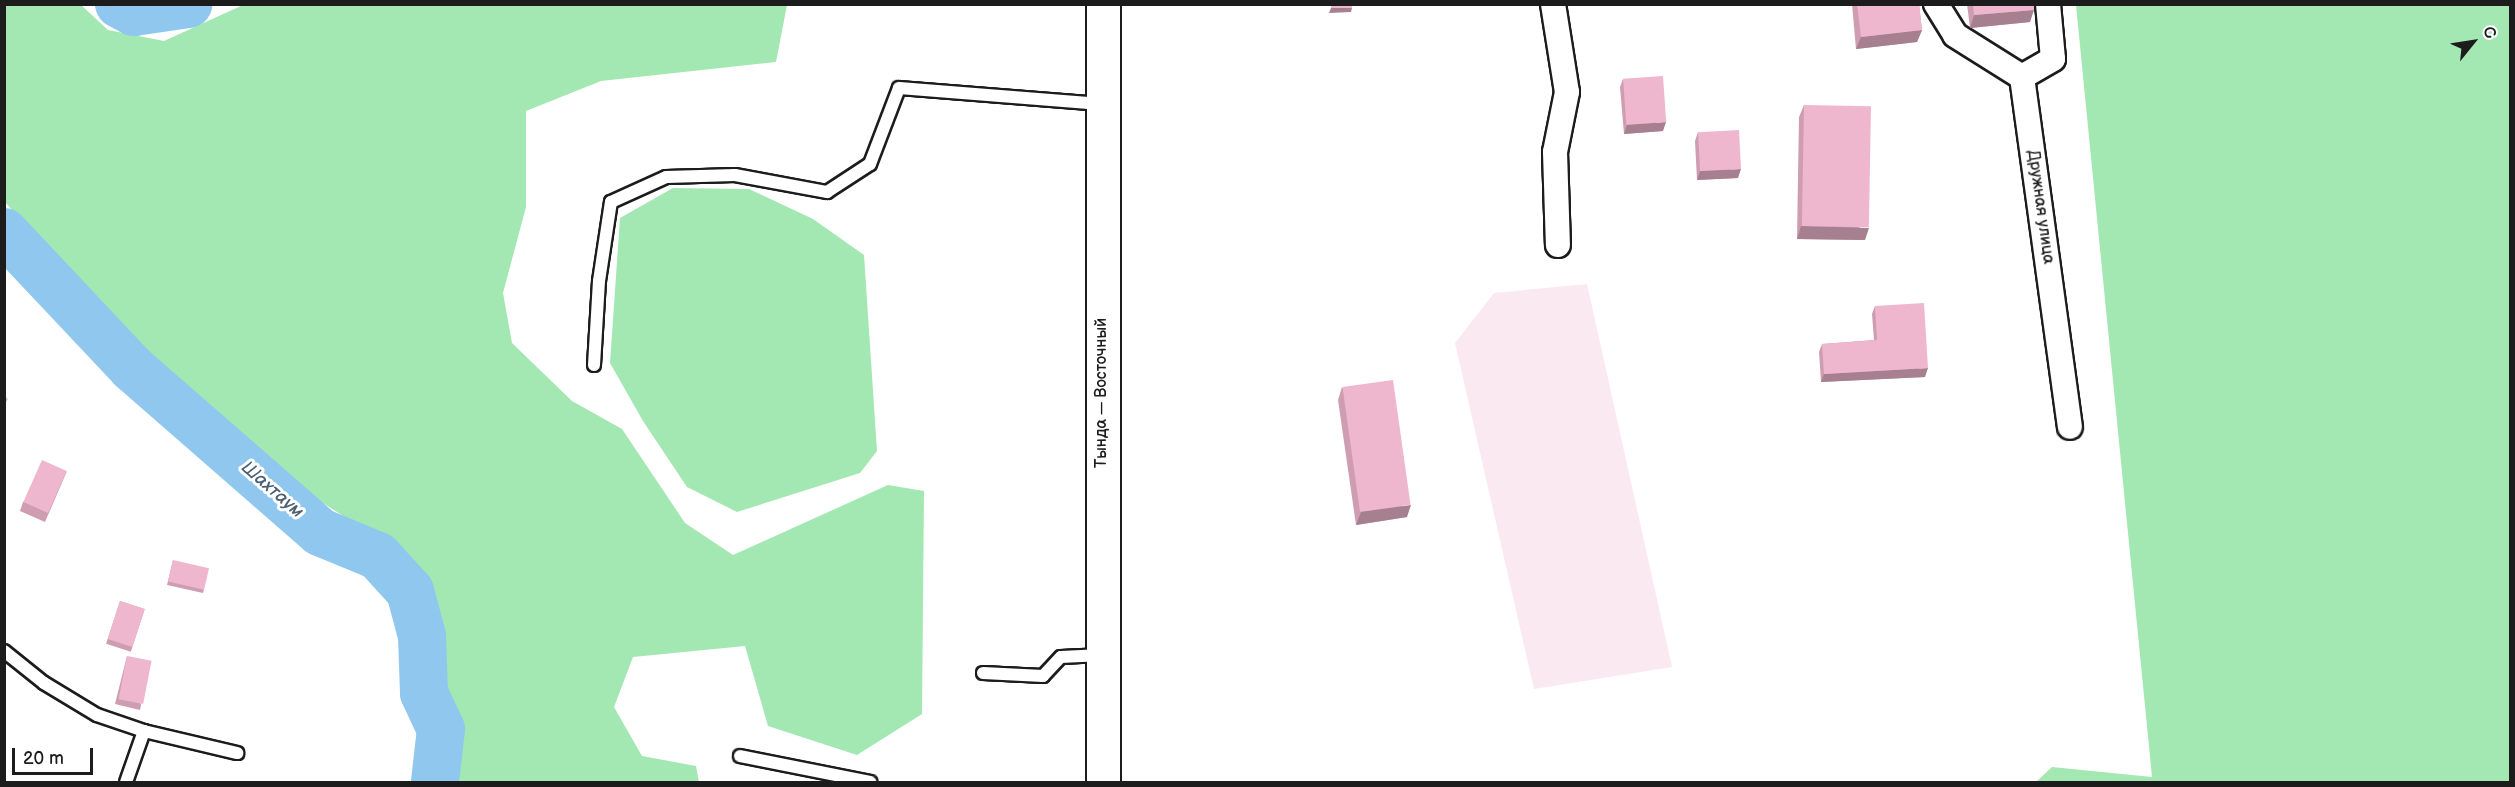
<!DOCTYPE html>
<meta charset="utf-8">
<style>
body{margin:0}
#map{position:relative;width:2515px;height:787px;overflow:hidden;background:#fff;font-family:"Balsamiq Sans",sans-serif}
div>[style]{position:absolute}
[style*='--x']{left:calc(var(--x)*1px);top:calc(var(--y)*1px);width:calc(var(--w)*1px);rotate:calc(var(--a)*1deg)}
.built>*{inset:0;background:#fae9f0}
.green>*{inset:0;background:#a3e7b2}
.river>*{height:48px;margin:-24px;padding:0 24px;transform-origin:24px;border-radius:24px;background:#8fc7ee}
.roads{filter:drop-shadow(2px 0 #1c1c1c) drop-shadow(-2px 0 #1c1c1c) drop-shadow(0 2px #1c1c1c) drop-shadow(0 -2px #1c1c1c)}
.lane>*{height:12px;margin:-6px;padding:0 6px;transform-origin:6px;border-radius:6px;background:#fff}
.street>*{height:24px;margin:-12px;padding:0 12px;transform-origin:12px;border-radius:12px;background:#fff}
.secondary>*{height:33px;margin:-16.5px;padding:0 16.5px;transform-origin:16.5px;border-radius:16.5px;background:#fff}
.wall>*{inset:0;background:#ce9db0;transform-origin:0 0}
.shaded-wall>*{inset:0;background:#a78090}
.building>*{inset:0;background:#efb7cd;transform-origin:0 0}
span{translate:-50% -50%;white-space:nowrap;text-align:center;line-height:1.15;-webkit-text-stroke:6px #fff;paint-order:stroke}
.street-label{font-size:16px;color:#1c1c1c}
.water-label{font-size:18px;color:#4a6070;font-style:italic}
.frame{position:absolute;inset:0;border:6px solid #1c1c1c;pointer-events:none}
.north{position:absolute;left:2443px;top:12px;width:60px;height:60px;-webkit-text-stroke:4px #fff;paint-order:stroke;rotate:60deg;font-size:16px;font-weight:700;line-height:24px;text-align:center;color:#1c1c1c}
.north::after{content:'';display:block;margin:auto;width:21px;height:27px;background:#1c1c1c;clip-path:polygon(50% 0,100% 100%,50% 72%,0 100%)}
.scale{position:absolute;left:12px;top:748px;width:81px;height:27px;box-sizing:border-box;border:3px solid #1c1c1c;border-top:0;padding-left:8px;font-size:18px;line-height:21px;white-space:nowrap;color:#1c1c1c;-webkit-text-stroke:4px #fff;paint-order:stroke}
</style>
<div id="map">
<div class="built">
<i style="clip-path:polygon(1587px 284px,1672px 667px,1534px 689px,1455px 343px,1494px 293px)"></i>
</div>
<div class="green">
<i style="clip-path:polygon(4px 5px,81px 5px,108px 30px,164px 41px,243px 5px,787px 5px,776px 62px,601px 81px,526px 111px,526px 207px,503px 293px,512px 343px,572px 401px,622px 429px,685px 523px,733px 555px,888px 485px,924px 491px,922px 714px,857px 755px,768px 726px,745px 646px,633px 657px,614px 707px,642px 756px,696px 766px,699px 782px,457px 782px,456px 722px,418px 581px,384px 542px,301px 489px,212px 412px,81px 288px,5px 202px)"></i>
<i style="clip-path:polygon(2076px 5px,2510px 5px,2510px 782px,2036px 782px,2052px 767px,2152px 777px)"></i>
<i style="clip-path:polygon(673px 188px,749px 189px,813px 219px,864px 255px,877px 451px,860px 473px,737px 512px,687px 487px,643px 421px,610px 363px,620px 218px)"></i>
</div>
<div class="river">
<i style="--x:119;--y:4;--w:17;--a:28"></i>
<i style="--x:134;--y:12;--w:55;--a:-8.4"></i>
<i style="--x:4;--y:232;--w:187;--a:46.7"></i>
<i style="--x:132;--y:368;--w:249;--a:41.1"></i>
<i style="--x:320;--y:532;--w:63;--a:22.5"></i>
<i style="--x:378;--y:556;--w:47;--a:47.6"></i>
<i style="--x:410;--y:591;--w:47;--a:75.1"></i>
<i style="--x:422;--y:636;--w:57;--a:88"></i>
<i style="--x:424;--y:693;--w:40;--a:65"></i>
<i style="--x:441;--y:729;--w:53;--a:96.5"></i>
</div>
<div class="roads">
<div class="lane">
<i style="--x:594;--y:365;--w:84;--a:-86.6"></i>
<i style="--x:599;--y:281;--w:80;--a:-81.4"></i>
<i style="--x:611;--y:202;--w:60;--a:-24.4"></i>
<i style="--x:666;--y:177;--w:69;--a:-1.7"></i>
<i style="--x:735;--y:175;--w:94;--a:10.5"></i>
<i style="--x:827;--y:192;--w:51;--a:-33.1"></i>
<i style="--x:870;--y:164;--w:81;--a:-69.1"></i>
<i style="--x:899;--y:88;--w:203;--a:4.5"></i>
<i style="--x:4;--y:651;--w:51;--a:38.7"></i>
<i style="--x:44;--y:683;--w:62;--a:31.1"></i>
<i style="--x:97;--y:715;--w:50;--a:18.8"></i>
<i style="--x:144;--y:731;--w:54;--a:109.4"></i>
<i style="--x:983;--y:673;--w:60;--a:2.9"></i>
<i style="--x:1043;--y:676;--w:26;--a:-47"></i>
<i style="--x:1061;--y:657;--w:41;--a:-2.8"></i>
<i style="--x:144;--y:731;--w:96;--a:13.3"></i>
<i style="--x:740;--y:756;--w:133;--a:11.3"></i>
</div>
<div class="street">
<i style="--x:1553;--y:4;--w:89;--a:81"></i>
<i style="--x:1567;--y:92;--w:61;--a:101.3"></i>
<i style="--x:1555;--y:152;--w:93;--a:88.2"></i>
<i style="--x:1936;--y:4;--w:36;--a:58"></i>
<i style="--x:1955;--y:35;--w:79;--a:32.1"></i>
<i style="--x:2048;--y:4;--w:55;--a:84.8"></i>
<i style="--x:2053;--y:59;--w:36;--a:150"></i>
<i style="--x:2022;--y:77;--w:353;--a:82.2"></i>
</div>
<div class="secondary">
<i style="--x:1103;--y:4;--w:778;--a:90"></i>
</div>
</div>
<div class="wall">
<i style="clip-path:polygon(1852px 4px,1919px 4px,1922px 30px,1917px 42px,1856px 49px)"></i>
<i style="clip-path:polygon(1967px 4px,2034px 4px,2030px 22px,1970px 28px)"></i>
<i style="clip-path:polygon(1623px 79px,1663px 131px,1624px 134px,1620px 87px)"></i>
<i style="clip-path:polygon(1804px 105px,1865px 240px,1797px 239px,1799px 117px)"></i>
<i style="clip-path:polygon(1698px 132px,1738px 178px,1697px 180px,1695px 141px)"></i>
<i style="clip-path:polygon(1875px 306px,1925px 377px,1821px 382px,1819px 352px,1822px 344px,1874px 340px,1872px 314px)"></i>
<i style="clip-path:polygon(1342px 387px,1407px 517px,1356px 525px,1338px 400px)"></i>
<i style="clip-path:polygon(67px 471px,45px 522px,20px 511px,23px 502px)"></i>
<i style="clip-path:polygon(173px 560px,204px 589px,203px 593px,167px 585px)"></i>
<i style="left:120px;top:601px;width:26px;height:45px;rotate:18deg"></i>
<i style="clip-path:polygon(127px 656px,141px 705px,140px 710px,115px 704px)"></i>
</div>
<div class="shaded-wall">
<i style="clip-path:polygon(1331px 8px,1352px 8px,1351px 12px,1329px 13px)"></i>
<i style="clip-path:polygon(2034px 10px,2030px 22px,1970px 28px,1974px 15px)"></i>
<i style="clip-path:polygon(1922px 30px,1917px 42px,1856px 49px,1861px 37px)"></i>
<i style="clip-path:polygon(1666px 122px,1663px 131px,1624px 134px,1627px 125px)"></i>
<i style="clip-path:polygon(1741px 169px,1738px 178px,1697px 180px,1700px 171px)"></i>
<i style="clip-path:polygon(1801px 226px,1869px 228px,1865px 240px,1797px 239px)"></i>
<i style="clip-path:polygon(1928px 368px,1925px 377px,1821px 382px,1824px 374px)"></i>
<i style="clip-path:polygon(1411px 505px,1407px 517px,1356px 525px,1361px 512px)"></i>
</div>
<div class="building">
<i style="left:1331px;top:4px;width:21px;height:4px"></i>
<i style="clip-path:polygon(1857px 4px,1919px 4px,1922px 30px,1861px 37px)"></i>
<i style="clip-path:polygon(1973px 4px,2034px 4px,2034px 10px,1974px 15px)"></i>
<i style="left:1663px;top:76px;width:46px;height:40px;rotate:86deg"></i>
<i style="left:1804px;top:105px;width:67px;height:121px;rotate:1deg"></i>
<i style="left:1739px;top:130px;width:39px;height:41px;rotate:87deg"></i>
<i style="clip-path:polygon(1924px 303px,1928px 368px,1824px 374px,1822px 344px,1877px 340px,1875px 306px)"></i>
<i style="left:1393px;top:380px;width:126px;height:51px;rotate:82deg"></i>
<i style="clip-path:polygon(4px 396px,8px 399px,4px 405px)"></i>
<i style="left:42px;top:460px;width:27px;height:46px;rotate:24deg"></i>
<i style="left:173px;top:560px;width:37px;height:22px;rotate:13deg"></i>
<i style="left:120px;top:601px;width:26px;height:40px;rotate:18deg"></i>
<i style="left:127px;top:656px;width:25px;height:44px;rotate:11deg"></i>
</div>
<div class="street-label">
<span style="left:2040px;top:207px;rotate:82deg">Дружная улица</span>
<span style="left:1102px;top:393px;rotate:-90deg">Тында — Восточный</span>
</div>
<div class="water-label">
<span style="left:272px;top:490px;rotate:41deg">Шахтаум</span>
</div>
<div class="frame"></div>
<div class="north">С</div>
<div class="scale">20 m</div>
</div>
